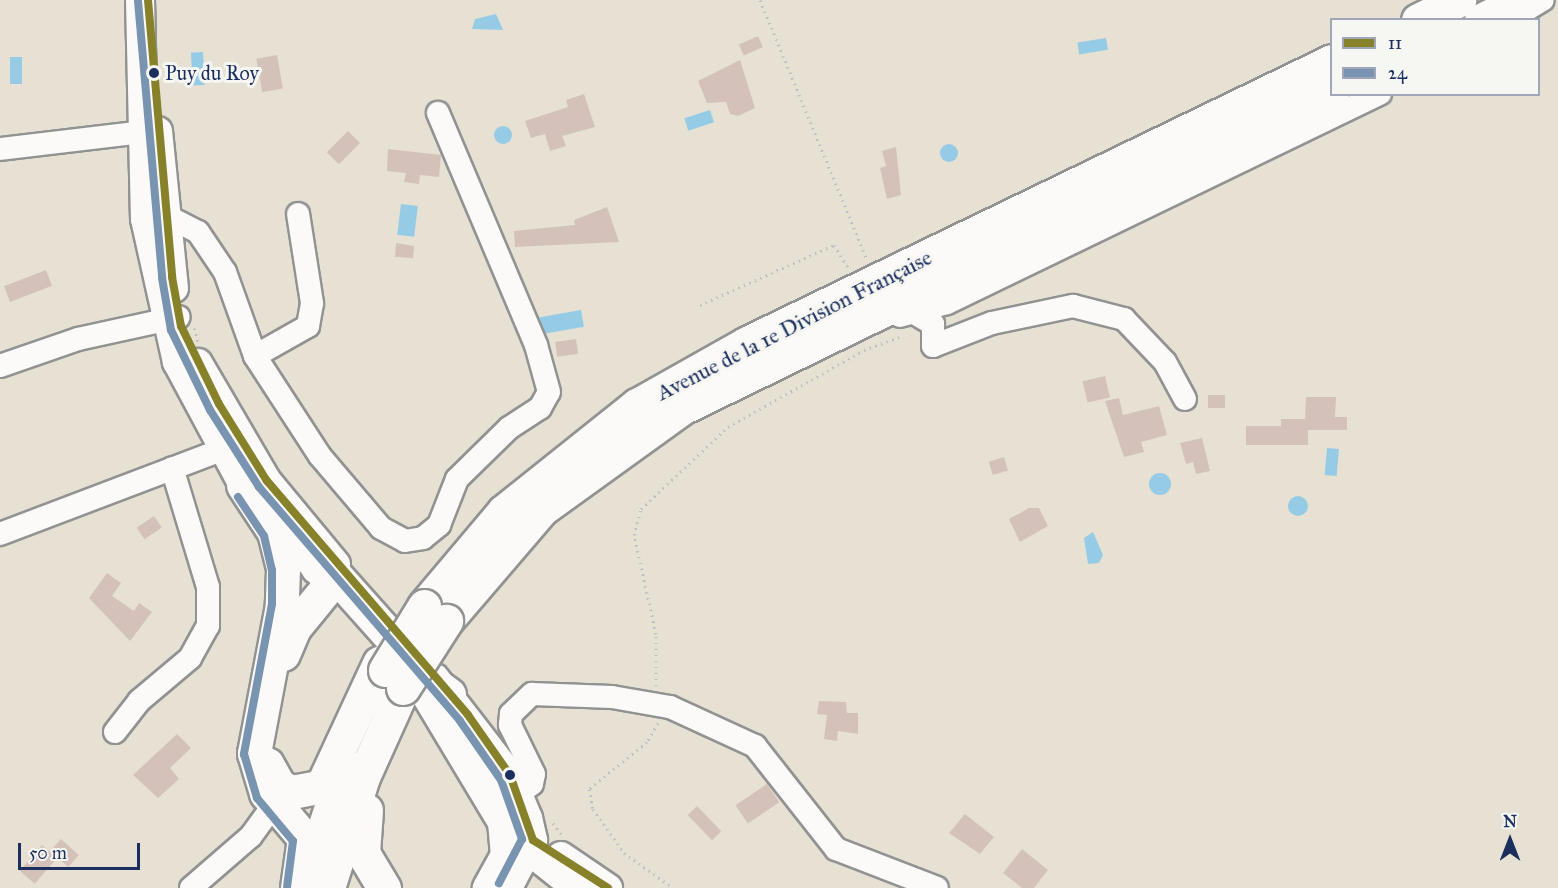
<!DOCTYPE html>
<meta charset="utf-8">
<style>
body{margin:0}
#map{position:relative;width:1558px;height:888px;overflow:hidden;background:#e6e1d3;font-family:"IM FELL Great Primer",serif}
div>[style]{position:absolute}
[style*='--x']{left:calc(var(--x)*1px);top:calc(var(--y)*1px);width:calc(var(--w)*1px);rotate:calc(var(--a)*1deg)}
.water>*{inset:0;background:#96cbe6;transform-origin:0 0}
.round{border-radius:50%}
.building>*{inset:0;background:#d4c2ba;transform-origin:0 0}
.path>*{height:3px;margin-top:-1.5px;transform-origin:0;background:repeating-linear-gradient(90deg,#bfc0c2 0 1.5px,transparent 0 6px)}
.roads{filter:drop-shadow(2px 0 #919292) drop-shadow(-2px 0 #919292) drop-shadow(0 2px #919292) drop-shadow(0 -2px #919292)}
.minor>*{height:22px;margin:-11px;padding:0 11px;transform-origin:11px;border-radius:11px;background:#fbfaf8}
.major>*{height:28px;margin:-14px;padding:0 14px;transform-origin:14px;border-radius:14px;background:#fbfaf8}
.highway>*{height:33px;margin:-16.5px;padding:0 16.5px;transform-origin:16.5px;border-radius:16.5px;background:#fbfaf8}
.bridges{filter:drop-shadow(2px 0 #919292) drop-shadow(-2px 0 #919292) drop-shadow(0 2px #919292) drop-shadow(0 -2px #919292)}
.highway-bridge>*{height:33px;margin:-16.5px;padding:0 16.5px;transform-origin:16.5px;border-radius:16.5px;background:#fbfaf8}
.bus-1>*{height:8px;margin:-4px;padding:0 4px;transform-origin:4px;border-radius:4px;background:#87812a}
.bus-2>*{height:8px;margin:-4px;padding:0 4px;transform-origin:4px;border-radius:4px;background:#7994b1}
.dots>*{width:16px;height:16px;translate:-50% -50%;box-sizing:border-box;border:3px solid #f6f6f2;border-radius:50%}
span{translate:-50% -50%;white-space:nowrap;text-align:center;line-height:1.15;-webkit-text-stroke:6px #f6f6f2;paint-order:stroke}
.bus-label{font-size:20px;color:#1b2f5e}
.left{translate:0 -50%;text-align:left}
.street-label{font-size:22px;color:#1b2f5e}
.legend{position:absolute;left:1330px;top:18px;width:210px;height:78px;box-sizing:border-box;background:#f6f6f2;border:2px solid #9ea6b7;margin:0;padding:8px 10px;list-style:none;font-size:18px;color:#1b2f5e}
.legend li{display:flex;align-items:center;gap:12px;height:30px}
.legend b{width:30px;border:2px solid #9ea6b7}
.north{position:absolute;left:1480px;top:810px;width:60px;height:60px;-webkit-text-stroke:4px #f6f6f2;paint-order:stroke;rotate:0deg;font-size:16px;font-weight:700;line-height:24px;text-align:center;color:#1b2f5e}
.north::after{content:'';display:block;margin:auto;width:21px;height:27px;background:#1b2f5e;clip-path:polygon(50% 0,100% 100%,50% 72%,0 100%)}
.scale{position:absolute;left:18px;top:843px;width:122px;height:27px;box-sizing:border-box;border:3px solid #1b2f5e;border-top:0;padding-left:8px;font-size:18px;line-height:21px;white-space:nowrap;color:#1b2f5e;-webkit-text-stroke:4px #f6f6f2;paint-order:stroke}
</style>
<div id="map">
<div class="water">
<i style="clip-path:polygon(496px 14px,503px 30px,472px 29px,475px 19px)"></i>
<i style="left:1106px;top:38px;width:12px;height:29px;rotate:81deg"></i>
<i style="left:203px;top:52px;width:33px;height:12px;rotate:87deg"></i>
<i style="left:10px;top:57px;width:12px;height:27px"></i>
<i style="left:710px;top:110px;width:13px;height:27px;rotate:72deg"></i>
<i class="round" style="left:494px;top:126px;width:18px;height:18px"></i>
<i class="round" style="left:940px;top:144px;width:18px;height:18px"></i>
<i style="left:401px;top:204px;width:17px;height:31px;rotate:7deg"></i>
<i style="left:581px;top:310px;width:17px;height:42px;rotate:80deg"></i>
<i style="left:1327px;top:448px;width:12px;height:27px;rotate:5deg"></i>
<i class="round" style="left:1149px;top:473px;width:22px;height:22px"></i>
<i class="round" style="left:1288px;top:496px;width:20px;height:20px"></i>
<i style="clip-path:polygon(1093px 532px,1103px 555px,1099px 563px,1088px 564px,1084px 538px)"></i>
</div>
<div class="building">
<i style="left:758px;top:36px;width:12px;height:21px;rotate:66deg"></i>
<i style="left:277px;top:55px;width:34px;height:21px;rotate:80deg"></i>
<i style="clip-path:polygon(740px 60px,755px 108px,738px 116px,730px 114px,726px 102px,707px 103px,698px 81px)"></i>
<i style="clip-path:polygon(584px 94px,595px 127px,562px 136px,566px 146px,550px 151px,545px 134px,531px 138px,525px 121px,568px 107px,566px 100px)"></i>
<i style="left:348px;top:131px;width:17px;height:30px;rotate:45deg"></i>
<i style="clip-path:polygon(896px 147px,901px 195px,887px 199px,880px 168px,886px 166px,882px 151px)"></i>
<i style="clip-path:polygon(388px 149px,441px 155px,439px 177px,420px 175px,419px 184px,404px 182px,406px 173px,387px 171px)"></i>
<i style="clip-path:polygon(607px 207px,619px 242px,515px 247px,514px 231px,575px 225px,574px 220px)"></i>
<i style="clip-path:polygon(396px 243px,414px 246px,413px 258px,395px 257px)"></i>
<i style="left:46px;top:270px;width:17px;height:45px;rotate:69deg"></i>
<i style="left:576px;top:339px;width:15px;height:21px;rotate:82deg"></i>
<i style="left:1105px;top:376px;width:22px;height:23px;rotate:77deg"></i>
<i style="left:1208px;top:395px;width:17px;height:13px"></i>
<i style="clip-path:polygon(1306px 397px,1336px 397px,1335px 417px,1347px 417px,1347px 430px,1308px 430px,1308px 445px,1246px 445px,1246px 426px,1281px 426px,1281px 419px,1305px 419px)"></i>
<i style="clip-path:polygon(1119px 398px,1123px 415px,1159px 406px,1167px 435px,1141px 442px,1144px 452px,1124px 457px,1105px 401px)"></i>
<i style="clip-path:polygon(1202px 438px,1210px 471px,1196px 474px,1193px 462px,1186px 464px,1180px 443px)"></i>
<i style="left:1004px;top:457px;width:14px;height:16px;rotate:73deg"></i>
<i style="clip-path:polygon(1029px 508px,1039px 508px,1048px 526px,1020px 542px,1009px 519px)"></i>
<i style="left:154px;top:516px;width:14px;height:21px;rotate:56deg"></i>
<i style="clip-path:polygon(107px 573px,121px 583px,112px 596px,134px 611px,139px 603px,152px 612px,130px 641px,89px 598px)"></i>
<i style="clip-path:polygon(819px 701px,846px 702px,847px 713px,858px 713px,858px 734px,838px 731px,837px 741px,824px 739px,827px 715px,817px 714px)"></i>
<i style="clip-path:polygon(177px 734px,191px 748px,170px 768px,179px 779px,158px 798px,133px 775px)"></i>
<i style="left:767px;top:784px;width:22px;height:38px;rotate:56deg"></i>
<i style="left:697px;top:806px;width:35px;height:13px;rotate:46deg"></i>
<i style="clip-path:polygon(965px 814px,994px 837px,980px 854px,949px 833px)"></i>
<i style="left:61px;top:839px;width:24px;height:16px;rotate:42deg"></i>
<i style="left:42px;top:845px;width:20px;height:34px;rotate:41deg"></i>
<i style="clip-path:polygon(1022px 849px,1048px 870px,1034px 888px,1022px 888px,1003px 873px)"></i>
</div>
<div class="path">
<i style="--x:760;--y:0;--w:281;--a:67.6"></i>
<i style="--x:700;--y:305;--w:147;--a:-24.1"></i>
<i style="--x:834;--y:245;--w:28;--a:58"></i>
<i style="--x:194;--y:328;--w:15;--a:74"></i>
<i style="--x:656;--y:686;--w:52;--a:-90"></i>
<i style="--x:656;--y:634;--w:101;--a:-102.5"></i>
<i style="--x:634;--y:535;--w:27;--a:-75"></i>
<i style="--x:641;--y:509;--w:120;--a:-43.3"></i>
<i style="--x:728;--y:427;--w:156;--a:-29.5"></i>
<i style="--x:864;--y:350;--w:40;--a:-20.2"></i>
<i style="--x:658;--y:723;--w:22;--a:120"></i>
<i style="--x:647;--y:742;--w:75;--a:141"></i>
<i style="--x:589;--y:789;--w:20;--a:79"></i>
<i style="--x:593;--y:809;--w:54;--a:54.8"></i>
<i style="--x:624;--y:853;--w:60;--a:35.5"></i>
<i style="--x:553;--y:823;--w:14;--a:54"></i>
</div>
<div class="roads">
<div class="minor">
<i style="--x:1511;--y:19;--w:37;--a:-31"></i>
<i style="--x:0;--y:149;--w:151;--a:-6.8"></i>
<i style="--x:157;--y:211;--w:46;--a:27.1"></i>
<i style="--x:198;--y:232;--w:48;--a:56"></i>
<i style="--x:225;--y:272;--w:89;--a:70.3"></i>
<i style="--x:255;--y:356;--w:119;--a:57"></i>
<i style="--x:320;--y:456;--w:94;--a:49.7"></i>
<i style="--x:381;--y:528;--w:27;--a:28"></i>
<i style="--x:405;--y:541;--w:18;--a:-9"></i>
<i style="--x:423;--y:538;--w:21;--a:-39"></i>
<i style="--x:439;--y:525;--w:49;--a:-68.6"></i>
<i style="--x:457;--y:479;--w:73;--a:-44.4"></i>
<i style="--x:509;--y:428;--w:37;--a:-33"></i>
<i style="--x:540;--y:408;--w:18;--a:-61"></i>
<i style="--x:549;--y:392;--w:49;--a:-105.5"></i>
<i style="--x:536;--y:345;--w:252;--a:-112.9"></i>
<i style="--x:911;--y:311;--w:26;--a:31"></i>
<i style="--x:933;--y:324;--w:22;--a:90"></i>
<i style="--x:933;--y:346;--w:63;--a:-21.3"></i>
<i style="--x:992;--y:323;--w:83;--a:-11.9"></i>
<i style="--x:1073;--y:306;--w:53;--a:14.3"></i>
<i style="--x:1124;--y:319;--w:59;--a:46.4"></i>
<i style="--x:1165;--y:362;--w:42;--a:61.6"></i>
<i style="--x:900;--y:316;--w:49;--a:-15.5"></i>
<i style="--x:947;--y:303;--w:481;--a:-25.8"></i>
<i style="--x:255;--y:356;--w:61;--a:-29.5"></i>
<i style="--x:308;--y:326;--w:23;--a:-80"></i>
<i style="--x:312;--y:303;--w:90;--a:-98.9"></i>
<i style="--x:0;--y:366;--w:83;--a:-19.1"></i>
<i style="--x:78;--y:339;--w:103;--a:-12.3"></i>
<i style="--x:0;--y:534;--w:256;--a:-20.8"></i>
<i style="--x:115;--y:732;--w:39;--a:-52"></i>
<i style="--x:139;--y:701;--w:67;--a:-40.1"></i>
<i style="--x:190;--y:658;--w:37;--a:-61"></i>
<i style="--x:208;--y:626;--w:39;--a:-90"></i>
<i style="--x:208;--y:587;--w:124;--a:-106.8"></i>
<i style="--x:519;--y:794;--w:16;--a:-38"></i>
<i style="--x:532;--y:784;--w:10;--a:-79"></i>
<i style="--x:534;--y:774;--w:55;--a:-116.1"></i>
<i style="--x:510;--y:725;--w:11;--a:-85"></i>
<i style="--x:511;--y:714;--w:29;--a:-44"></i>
<i style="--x:532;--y:694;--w:80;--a:2.1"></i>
<i style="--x:612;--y:697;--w:59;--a:9.8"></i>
<i style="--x:670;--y:707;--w:94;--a:24.6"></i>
<i style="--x:755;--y:746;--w:131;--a:51.8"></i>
<i style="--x:836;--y:849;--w:108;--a:21.1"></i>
<i style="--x:191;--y:888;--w:79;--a:-40.9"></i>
<i style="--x:251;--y:836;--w:29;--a:-54"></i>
<i style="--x:268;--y:813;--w:25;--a:-78"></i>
</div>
<div class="major">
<i style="--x:140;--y:0;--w:219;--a:88.7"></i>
<i style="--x:145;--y:219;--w:147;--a:77.4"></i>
<i style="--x:177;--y:362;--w:140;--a:61.8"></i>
<i style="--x:243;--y:485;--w:133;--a:48.7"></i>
<i style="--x:158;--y:131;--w:158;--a:84.2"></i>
<i style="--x:198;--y:363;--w:137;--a:59.7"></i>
<i style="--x:267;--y:481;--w:108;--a:50.3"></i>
<i style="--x:435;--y:678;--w:123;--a:52.3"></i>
<i style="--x:510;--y:775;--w:47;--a:67.3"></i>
<i style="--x:528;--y:818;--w:23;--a:77"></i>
<i style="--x:533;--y:840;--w:54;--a:117.5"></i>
<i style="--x:510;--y:812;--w:31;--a:75"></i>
<i style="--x:518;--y:842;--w:74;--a:38.4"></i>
<i style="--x:561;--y:856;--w:57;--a:34.2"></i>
</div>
<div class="highway">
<i style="--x:1418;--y:20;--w:46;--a:-26"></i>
<i style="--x:1481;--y:20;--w:46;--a:-26"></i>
<i style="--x:243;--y:485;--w:56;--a:56.6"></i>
<i style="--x:274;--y:532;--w:38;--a:76"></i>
<i style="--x:283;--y:569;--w:36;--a:92"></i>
<i style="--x:282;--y:605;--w:151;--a:100.7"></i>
<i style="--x:254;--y:753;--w:42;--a:73.3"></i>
<i style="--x:266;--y:793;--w:59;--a:49.8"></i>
<i style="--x:304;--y:838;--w:50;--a:98"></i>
<i style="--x:317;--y:567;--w:13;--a:9"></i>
<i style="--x:330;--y:569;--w:147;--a:48.3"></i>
<i style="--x:428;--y:679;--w:26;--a:36"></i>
<i style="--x:424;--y:606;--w:124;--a:-49.9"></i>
<i style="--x:504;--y:511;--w:170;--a:-38.6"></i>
<i style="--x:637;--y:405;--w:126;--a:-29.4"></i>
<i style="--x:747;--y:343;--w:649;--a:-25.74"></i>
<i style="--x:446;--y:621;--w:148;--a:-49.4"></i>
<i style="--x:542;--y:509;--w:173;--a:-35.8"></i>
<i style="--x:682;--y:408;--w:723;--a:-25.93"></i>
<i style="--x:283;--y:654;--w:28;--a:-67"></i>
<i style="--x:294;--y:628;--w:57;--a:-50.7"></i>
<i style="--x:427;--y:693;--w:149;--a:59"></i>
<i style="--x:504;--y:821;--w:34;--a:85"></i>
<i style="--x:507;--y:855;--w:38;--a:119"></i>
<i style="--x:267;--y:764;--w:25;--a:61"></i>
<i style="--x:279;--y:786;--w:14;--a:25"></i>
<i style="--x:292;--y:792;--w:31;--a:-11"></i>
<i style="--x:322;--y:786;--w:136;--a:-65.1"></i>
<i style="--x:366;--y:810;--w:43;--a:94"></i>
<i style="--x:363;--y:853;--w:41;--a:59"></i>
<i style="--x:310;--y:870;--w:111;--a:-71.6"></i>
<i style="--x:328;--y:888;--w:116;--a:-72.5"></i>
<i style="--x:363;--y:777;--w:98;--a:-65.8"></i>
</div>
</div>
<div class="bridges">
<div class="highway-bridge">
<i style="--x:385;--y:670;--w:75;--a:-58.6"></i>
<i style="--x:403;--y:688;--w:80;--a:-57.3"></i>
</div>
</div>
<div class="bus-1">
<i style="--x:148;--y:0;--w:278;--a:85"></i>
<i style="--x:172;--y:277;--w:50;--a:79.6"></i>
<i style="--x:181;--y:326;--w:87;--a:64"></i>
<i style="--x:219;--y:404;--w:91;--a:58.1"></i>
<i style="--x:267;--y:481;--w:308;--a:49.3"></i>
<i style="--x:468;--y:715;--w:73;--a:55"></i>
<i style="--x:510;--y:775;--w:69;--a:70.5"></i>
<i style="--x:533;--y:840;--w:89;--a:32.6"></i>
</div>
<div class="bus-2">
<i style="--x:138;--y:1;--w:278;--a:85"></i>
<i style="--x:162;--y:278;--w:53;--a:80.2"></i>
<i style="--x:171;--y:330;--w:89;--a:64"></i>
<i style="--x:210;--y:410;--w:91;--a:57.5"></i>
<i style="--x:259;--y:487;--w:308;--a:49.3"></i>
<i style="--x:460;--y:721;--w:72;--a:55.2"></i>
<i style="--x:501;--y:780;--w:63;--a:70.4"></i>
<i style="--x:522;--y:839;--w:50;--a:117.6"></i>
<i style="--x:238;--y:497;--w:47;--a:56.3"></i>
<i style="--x:264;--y:536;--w:35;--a:77"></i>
<i style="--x:272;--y:570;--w:34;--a:90"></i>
<i style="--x:272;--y:604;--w:153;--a:100.6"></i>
<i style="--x:244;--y:754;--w:46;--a:73.5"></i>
<i style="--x:257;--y:798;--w:56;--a:50.1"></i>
<i style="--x:293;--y:841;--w:46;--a:97.4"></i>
</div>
<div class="dots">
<i style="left:154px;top:73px;background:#1b2f5e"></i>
<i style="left:510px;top:775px;background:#1b2f5e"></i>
</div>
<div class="bus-label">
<span class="left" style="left:165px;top:73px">Puy du Roy</span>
</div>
<div class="street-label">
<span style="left:794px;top:325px;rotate:-27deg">Avenue de la 1e Division Française</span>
</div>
<ul class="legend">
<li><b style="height:8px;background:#87812a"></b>11</li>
<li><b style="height:8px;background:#7994b1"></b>24</li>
</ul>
<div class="north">N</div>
<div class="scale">50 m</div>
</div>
